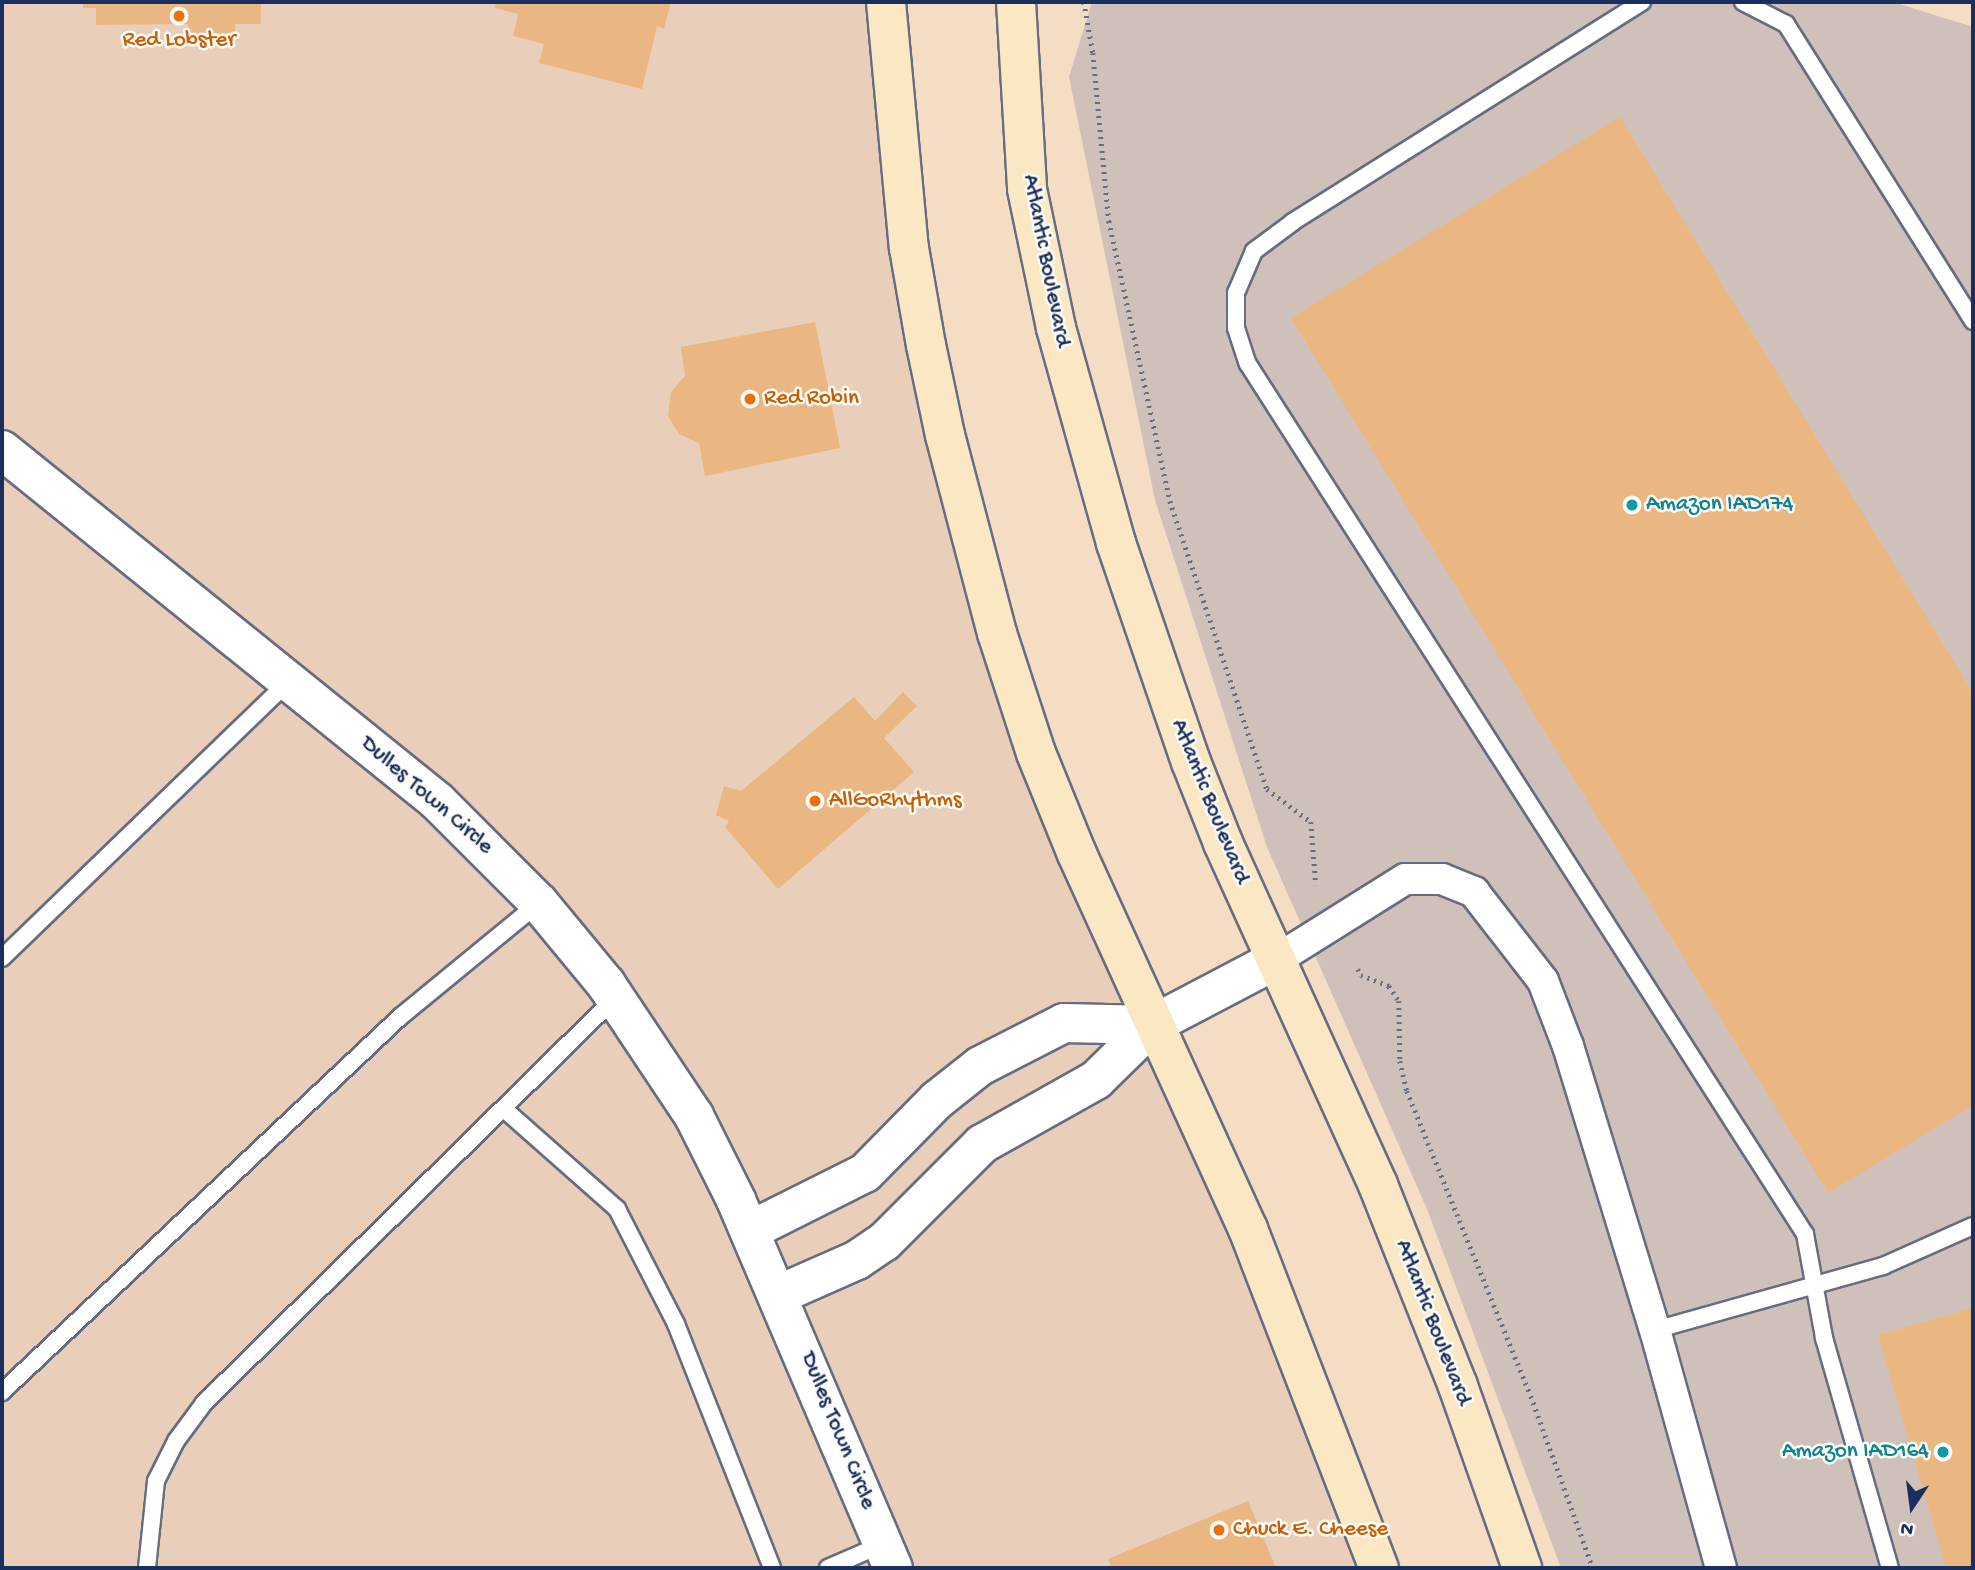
<!DOCTYPE html>
<style>
body{margin:0}
#map{position:relative;width:1975px;height:1570px;overflow:hidden;background:#f4ddc2;font-family:"Gochi Hand",sans-serif}
div>[style]{position:absolute}
[style*='--x']{left:calc(var(--x)*1px);top:calc(var(--y)*1px);width:calc(var(--w)*1px);rotate:calc(var(--a)*1deg)}
.built>*{inset:0;background:#e9ceb9}
.industrial>*{inset:0;background:#cfc1ba}
.building>*{inset:0;background:#eab782}
.path>*{height:4.5px;margin-top:-2.25px;transform-origin:0;background:repeating-linear-gradient(90deg,#676c81 0 2px,transparent 0 7px)}
.roads{filter:drop-shadow(2px 0 #676c81) drop-shadow(-2px 0 #676c81) drop-shadow(0 2px #676c81) drop-shadow(0 -2px #676c81)}
.service>*{height:16px;margin:-8px;padding:0 8px;transform-origin:8px;border-radius:8px;background:#fff}
.minor>*{height:30px;margin:-15px;padding:0 15px;transform-origin:15px;border-radius:15px;background:#fff}
.tertiary>*{height:38px;margin:-19px;padding:0 19px;transform-origin:19px;border-radius:19px;background:#fff}
.secondary>*{height:38px;margin:-19px;padding:0 19px;transform-origin:19px;border-radius:19px;background:#fae7c3}
.dots>*{width:19px;height:19px;translate:-50% -50%;box-sizing:border-box;border:4px solid #fdfcf7;border-radius:50%}
span{translate:-50% -50%;white-space:nowrap;text-align:center;line-height:1.15;-webkit-text-stroke:5px #fdfcf7;paint-order:stroke}
.food-label{font-size:23px;color:#c56008}
.left{translate:0 -50%;text-align:left}
.street-label{font-size:23px;color:#1b2f5e}
.culture-label{font-size:23px;color:#0d838f}
.right{translate:-100% -50%;text-align:right}
.frame{position:absolute;inset:0;border:4px solid #1b2f5e;pointer-events:none}
.north{position:absolute;left:1877px;top:1472px;width:70px;height:70px;-webkit-text-stroke:5px #fdfcf7;paint-order:stroke;rotate:193deg;font-size:19px;font-weight:700;line-height:28px;text-align:center;color:#1b2f5e}
.north::after{content:'';display:block;margin:auto;width:24px;height:32px;background:#1b2f5e;clip-path:polygon(50% 0,100% 100%,50% 72%,0 100%)}
</style>
<div id="map">
<div class="built">
<i style="clip-path:polygon(2px 2px,886px 2px,975px 555px,1379px 1568px,2px 1568px)"></i>
</div>
<div class="industrial">
<i style="clip-path:polygon(1092px 2px,1893px 2px,1973px 27px,1973px 1568px,1561px 1568px,1427px 1209px,1267px 847px,1155px 500px,1069px 77px)"></i>
</div>
<div class="building">
<i style="clip-path:polygon(83px 2px,261px 2px,261px 24px,235px 24px,235px 33px,188px 34px,188px 24px,96px 25px,96px 8px,83px 8px)"></i>
<i style="clip-path:polygon(496px 2px,671px 2px,664px 29px,657px 26px,642px 89px,539px 63px,544px 44px,513px 36px,518px 14px,495px 8px)"></i>
<i style="clip-path:polygon(1620px 117px,1973px 693px,1973px 1105px,1828px 1193px,1291px 318px)"></i>
<i style="clip-path:polygon(815px 322px,840px 448px,705px 476px,699px 443px,679px 434px,668px 416px,671px 392px,685px 376px,681px 347px)"></i>
<i style="clip-path:polygon(903px 692px,917px 706px,884px 738px,914px 772px,778px 889px,725px 827px,729px 821px,716px 815px,724px 786px,741px 791px,854px 697px,875px 721px)"></i>
<i style="clip-path:polygon(1973px 1308px,1973px 1568px,1946px 1568px,1878px 1335px)"></i>
<i style="clip-path:polygon(1248px 1501px,1276px 1568px,1112px 1568px,1108px 1559px)"></i>
</div>
<div class="path">
<i style="--x:1084;--y:2;--w:52;--a:80"></i>
<i style="--x:1093;--y:53;--w:169;--a:84.6"></i>
<i style="--x:1109;--y:221;--w:287;--a:77.7"></i>
<i style="--x:1170;--y:501;--w:304;--a:71.4"></i>
<i style="--x:1267;--y:789;--w:55;--a:36.9"></i>
<i style="--x:1311;--y:822;--w:63;--a:85.5"></i>
<i style="--x:1358;--y:969;--w:7;--a:63"></i>
<i style="--x:1361;--y:975;--w:30;--a:21"></i>
<i style="--x:1389;--y:986;--w:18;--a:56"></i>
<i style="--x:1399;--y:1001;--w:60;--a:89"></i>
<i style="--x:1400;--y:1061;--w:31;--a:77"></i>
<i style="--x:1407;--y:1091;--w:329;--a:67.9"></i>
<i style="--x:1531;--y:1396;--w:183;--a:70.2"></i>
</div>
<div class="roads">
<div class="service">
<i style="--x:1642;--y:2;--w:413;--a:147.8"></i>
<i style="--x:1293;--y:222;--w:49;--a:143.4"></i>
<i style="--x:1254;--y:251;--w:46;--a:113.2"></i>
<i style="--x:1236;--y:293;--w:35;--a:90"></i>
<i style="--x:1236;--y:328;--w:38;--a:72"></i>
<i style="--x:1248;--y:364;--w:1033;--a:57.37"></i>
<i style="--x:1805;--y:1234;--w:106;--a:79.6"></i>
<i style="--x:1824;--y:1338;--w:239;--a:74"></i>
<i style="--x:1743;--y:2;--w:48;--a:27.1"></i>
<i style="--x:1786;--y:24;--w:351;--a:57.8"></i>
<i style="--x:2;--y:958;--w:396;--a:-44"></i>
<i style="--x:504;--y:1109;--w:151;--a:41.5"></i>
<i style="--x:617;--y:1209;--w:129;--a:62.8"></i>
<i style="--x:676;--y:1324;--w:262;--a:68.5"></i>
<i style="--x:1655;--y:1330;--w:237;--a:-15.7"></i>
<i style="--x:1883;--y:1266;--w:98;--a:-24"></i>
<i style="--x:2;--y:1392;--w:547;--a:-43.3"></i>
<i style="--x:400;--y:1017;--w:180;--a:-39.4"></i>
<i style="--x:147;--y:1568;--w:87;--a:-84.1"></i>
<i style="--x:156;--y:1481;--w:45;--a:-63.4"></i>
<i style="--x:176;--y:1441;--w:47;--a:-53.6"></i>
<i style="--x:204;--y:1403;--w:577;--a:-44.58"></i>
<i style="--x:828;--y:1568;--w:60;--a:-23.6"></i>
</div>
<div class="minor">
<i style="--x:1276;--y:960;--w:152;--a:-32.1"></i>
<i style="--x:1405;--y:879;--w:37;--a:0"></i>
<i style="--x:1442;--y:879;--w:35;--a:22"></i>
<i style="--x:1474;--y:892;--w:113;--a:52.2"></i>
<i style="--x:1543;--y:981;--w:70;--a:69"></i>
<i style="--x:1568;--y:1046;--w:297;--a:73"></i>
<i style="--x:1655;--y:1330;--w:247;--a:74.5"></i>
</div>
<div class="tertiary">
<i style="--x:2;--y:450;--w:559;--a:38.9"></i>
<i style="--x:437;--y:801;--w:144;--a:45"></i>
<i style="--x:539;--y:903;--w:105;--a:50.4"></i>
<i style="--x:606;--y:984;--w:159;--a:56.3"></i>
<i style="--x:694;--y:1116;--w:94;--a:63.4"></i>
<i style="--x:736;--y:1200;--w:400;--a:66.9"></i>
<i style="--x:751;--y:1230;--w:127;--a:-26.6"></i>
<i style="--x:865;--y:1173;--w:103;--a:-45.4"></i>
<i style="--x:937;--y:1100;--w:55;--a:-38.3"></i>
<i style="--x:980;--y:1066;--w:94;--a:-27.1"></i>
<i style="--x:1064;--y:1023;--w:88;--a:1.3"></i>
<i style="--x:780;--y:1294;--w:84;--a:-23.8"></i>
<i style="--x:857;--y:1260;--w:32;--a:-34"></i>
<i style="--x:884;--y:1242;--w:139;--a:-45"></i>
<i style="--x:982;--y:1144;--w:131;--a:-29.3"></i>
<i style="--x:1096;--y:1080;--w:78;--a:-44.5"></i>
<i style="--x:1152;--y:1025;--w:140;--a:-27.7"></i>
</div>
<div class="secondary">
<i style="--x:886;--y:2;--w:247;--a:84.7"></i>
<i style="--x:909;--y:248;--w:98;--a:80.1"></i>
<i style="--x:926;--y:345;--w:92;--a:78.1"></i>
<i style="--x:945;--y:435;--w:205;--a:75.3"></i>
<i style="--x:997;--y:633;--w:126;--a:72"></i>
<i style="--x:1036;--y:753;--w:109;--a:67.9"></i>
<i style="--x:1077;--y:854;--w:412;--a:65.5"></i>
<i style="--x:1248;--y:1229;--w:363;--a:68.9"></i>
<i style="--x:1016;--y:2;--w:187;--a:86.6"></i>
<i style="--x:1027;--y:189;--w:142;--a:78.2"></i>
<i style="--x:1056;--y:328;--w:223;--a:74.4"></i>
<i style="--x:1116;--y:543;--w:231;--a:71.1"></i>
<i style="--x:1191;--y:762;--w:87;--a:68.4"></i>
<i style="--x:1223;--y:843;--w:375;--a:65.6"></i>
<i style="--x:1378;--y:1185;--w:216;--a:68.3"></i>
<i style="--x:1458;--y:1386;--w:193;--a:70.6"></i>
</div>
</div>
<div class="dots">
<i style="left:179px;top:16px;background:#e8710a"></i>
<i style="left:750px;top:399px;background:#e8710a"></i>
<i style="left:1632px;top:505px;background:#0f9aa8"></i>
<i style="left:815px;top:801px;background:#e8710a"></i>
<i style="left:1943px;top:1452px;background:#0f9aa8"></i>
<i style="left:1219px;top:1530px;background:#e8710a"></i>
</div>
<div class="food-label">
<span style="left:179px;top:41px">Red Lobster</span>
<span class="left" style="left:764px;top:399px">Red Robin</span>
<span class="left" style="left:829px;top:801px">AllGoRhythms</span>
<span class="left" style="left:1233px;top:1530px">Chuck E. Cheese</span>
</div>
<div class="street-label">
<span style="left:1045px;top:261px;rotate:79deg">Atlantic Boulevard</span>
<span style="left:426px;top:796px;rotate:41deg">Dulles Town Circle</span>
<span style="left:1209px;top:802px;rotate:68deg">Atlantic Boulevard</span>
<span style="left:1432px;top:1323px;rotate:69deg">Atlantic Boulevard</span>
<span style="left:837px;top:1431px;rotate:68deg">Dulles Town Circle</span>
</div>
<div class="culture-label">
<span class="left" style="left:1646px;top:505px">Amazon IAD174</span>
<span class="right" style="left:1929px;top:1452px">Amazon IAD164</span>
</div>
<div class="frame"></div>
<div class="north">N</div>
</div>
